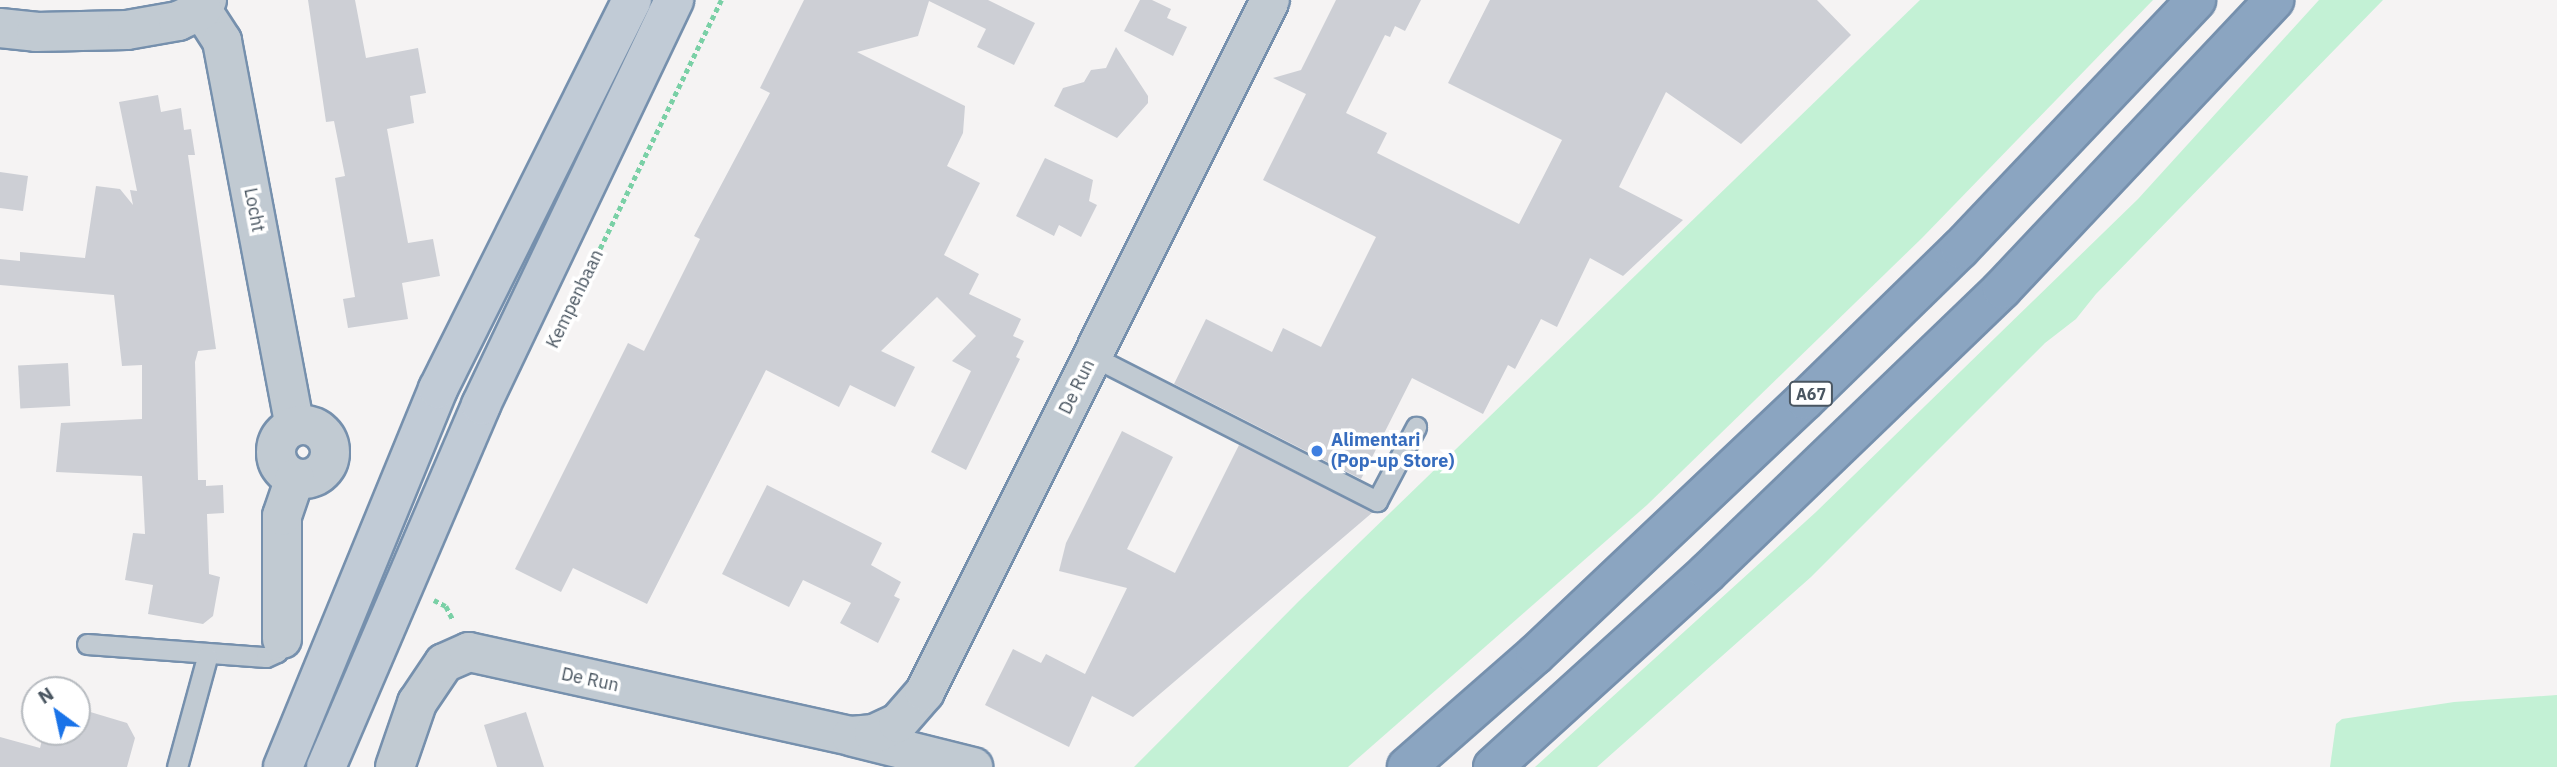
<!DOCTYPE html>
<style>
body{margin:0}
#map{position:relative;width:2557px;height:767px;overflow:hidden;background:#f5f3f3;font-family:"IBM Plex Sans",sans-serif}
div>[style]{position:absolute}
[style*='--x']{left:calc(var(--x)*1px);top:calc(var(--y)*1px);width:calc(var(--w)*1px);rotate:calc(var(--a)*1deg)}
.green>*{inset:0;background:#c3f1d5}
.building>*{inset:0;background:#cdcfd5;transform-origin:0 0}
.path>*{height:4.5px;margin-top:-2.25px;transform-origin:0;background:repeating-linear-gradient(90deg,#7ad0a6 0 5px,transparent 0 8.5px)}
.roads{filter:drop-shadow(2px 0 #7690ad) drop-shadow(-2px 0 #7690ad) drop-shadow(0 2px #7690ad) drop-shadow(0 -2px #7690ad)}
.lane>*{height:19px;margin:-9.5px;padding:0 9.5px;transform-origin:9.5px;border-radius:9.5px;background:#c1cad2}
.street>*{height:38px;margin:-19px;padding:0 19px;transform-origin:19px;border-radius:19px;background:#c1cad2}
.street>.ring{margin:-19px;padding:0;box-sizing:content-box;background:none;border:38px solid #c1cad2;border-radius:50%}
.secondary>*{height:38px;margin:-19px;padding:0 19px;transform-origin:19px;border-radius:19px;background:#c1cbd6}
.highway>*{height:38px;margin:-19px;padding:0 19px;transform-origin:19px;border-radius:19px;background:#8ba5c1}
.dots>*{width:19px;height:19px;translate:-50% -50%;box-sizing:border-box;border:4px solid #fff;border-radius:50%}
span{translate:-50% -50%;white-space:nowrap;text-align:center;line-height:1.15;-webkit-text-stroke:7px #fff;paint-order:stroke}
.shield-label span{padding:2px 5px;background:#fff;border:2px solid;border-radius:5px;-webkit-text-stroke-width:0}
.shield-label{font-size:16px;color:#4a5661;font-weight:700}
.street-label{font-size:18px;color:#4a5661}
.shop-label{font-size:18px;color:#366cbe;font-weight:700}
.left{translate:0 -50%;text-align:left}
.north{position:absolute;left:21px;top:676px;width:70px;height:70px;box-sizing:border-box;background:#fff;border:2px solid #b7bbc0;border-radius:50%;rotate:327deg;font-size:19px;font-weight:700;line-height:28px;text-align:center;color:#4a5661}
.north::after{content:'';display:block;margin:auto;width:24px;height:32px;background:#1a73e8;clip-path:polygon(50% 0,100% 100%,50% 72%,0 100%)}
</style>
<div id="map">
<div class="green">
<i style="clip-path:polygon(1920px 0,2153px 0,1922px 238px,1647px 505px,1348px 767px,1134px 767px,1299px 601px)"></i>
<i style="clip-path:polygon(2319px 0,2383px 0,2096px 294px,2076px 319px,2045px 343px,1811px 577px,1597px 767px,1535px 767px,1816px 512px,2138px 199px)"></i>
<i style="clip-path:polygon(2557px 695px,2557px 767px,2330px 767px,2336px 724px,2342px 719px,2454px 702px)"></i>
</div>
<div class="building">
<i style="clip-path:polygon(308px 0,355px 0,366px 58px,418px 48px,426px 93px,410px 96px,414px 123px,387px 129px,408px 243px,433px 239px,440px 276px,402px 283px,408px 319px,348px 328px,343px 299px,355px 297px,335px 178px,345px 176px,334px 121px,326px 122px)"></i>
<i style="clip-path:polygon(804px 0,988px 0,1035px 23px,1014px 65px,977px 47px,986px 29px,929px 1px,918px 36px,857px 52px,965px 106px,963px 133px,947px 166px,980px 183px,944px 255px,979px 274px,969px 294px,1021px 319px,1013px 336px,1024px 341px,1016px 357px,1020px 359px,966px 470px,931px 452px,971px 371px,952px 361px,976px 336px,937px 297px,881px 351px,915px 367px,895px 407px,850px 385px,839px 407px,766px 370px,647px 604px,573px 568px,561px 592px,515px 569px,628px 343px,644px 351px,700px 239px,694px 236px,770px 93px,760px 88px)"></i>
<i style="clip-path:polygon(1140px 0,1152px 0,1171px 9px,1167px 18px,1187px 27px,1173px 56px,1124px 31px)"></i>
<i style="clip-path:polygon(1336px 0,1421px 0,1405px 31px,1395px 26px,1390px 37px,1385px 35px,1346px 113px,1387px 133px,1377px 153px,1519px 224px,1562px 140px,1448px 83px,1490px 0,1817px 0,1851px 35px,1741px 144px,1666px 92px,1619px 187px,1683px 220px,1623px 276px,1590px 258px,1557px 327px,1541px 319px,1515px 369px,1508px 365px,1483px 414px,1412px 378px,1361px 479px,1174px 384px,1206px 319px,1272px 352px,1283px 328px,1321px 347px,1376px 237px,1263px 180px,1306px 94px,1273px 78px,1301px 70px)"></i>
<i style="clip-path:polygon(1116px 47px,1148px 96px,1148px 103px,1117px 138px,1054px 106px,1063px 88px,1084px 82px,1091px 70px,1106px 68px)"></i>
<i style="clip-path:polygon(158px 95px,161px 112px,181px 108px,184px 130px,191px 129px,195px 155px,188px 155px,216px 349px,198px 351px,195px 362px,198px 480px,206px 480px,206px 486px,223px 485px,224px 513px,207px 514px,209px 574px,220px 577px,213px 616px,203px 624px,148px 614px,153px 585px,125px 580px,133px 533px,145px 534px,142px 476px,56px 472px,61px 423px,142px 419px,142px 365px,122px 366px,114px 295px,0 285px,0 259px,20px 261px,20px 252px,85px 258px,96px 186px,120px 189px,133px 205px,130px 190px,137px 191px,119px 102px)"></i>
<i style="clip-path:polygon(1045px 158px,1093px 180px,1089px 201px,1097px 205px,1081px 237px,1059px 225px,1054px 236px,1016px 216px)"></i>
<i style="clip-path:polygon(0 172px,28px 176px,23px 211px,0 208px)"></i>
<i style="left:68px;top:363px;width:43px;height:50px;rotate:87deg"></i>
<i style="clip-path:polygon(1122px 431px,1173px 457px,1127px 549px,1175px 573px,1239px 445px,1373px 512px,1133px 717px,1092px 696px,1069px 747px,985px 705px,1013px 649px,1041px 663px,1046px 654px,1085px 674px,1127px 588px,1059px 571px,1066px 543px)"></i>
<i style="clip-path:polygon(767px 485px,882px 543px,871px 565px,901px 582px,894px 596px,900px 599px,878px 643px,840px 623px,851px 603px,803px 580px,789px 607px,722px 574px)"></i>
<i style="clip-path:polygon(77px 708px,127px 723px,135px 738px,127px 767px,0 767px,0 737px,40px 748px,44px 732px,77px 732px)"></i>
<i style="clip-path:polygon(526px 712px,544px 767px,497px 767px,484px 725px)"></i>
</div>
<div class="path">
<i style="--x:570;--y:310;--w:345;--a:-64"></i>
<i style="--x:434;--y:600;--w:13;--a:27"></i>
<i style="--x:446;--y:606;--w:16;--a:63"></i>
</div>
<div class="roads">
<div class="lane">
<i style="--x:1092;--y:356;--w:320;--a:27"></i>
<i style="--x:1377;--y:501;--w:84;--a:-62.2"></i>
<i style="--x:87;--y:644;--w:179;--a:4.2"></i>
<i style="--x:266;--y:657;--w:12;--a:-24"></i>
<i style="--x:277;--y:652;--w:14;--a:-69"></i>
<i style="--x:177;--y:767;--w:114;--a:-74.7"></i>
</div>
<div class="street">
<i style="--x:207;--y:0;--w:11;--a:117"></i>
<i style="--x:202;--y:10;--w:37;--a:57"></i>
<i style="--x:222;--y:41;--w:392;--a:79.3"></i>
<i style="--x:0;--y:28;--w:36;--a:6"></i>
<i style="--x:36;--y:32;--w:91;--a:-1.3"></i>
<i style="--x:127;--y:30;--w:52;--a:-10"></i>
<i style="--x:178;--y:21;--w:26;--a:-25"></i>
<i class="ring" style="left:276px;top:425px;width:16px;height:16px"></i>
<i style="--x:282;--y:639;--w:123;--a:-90"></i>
<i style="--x:282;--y:516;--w:40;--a:-71.1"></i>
<i style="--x:853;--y:737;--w:124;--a:14"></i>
<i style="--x:395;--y:767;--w:68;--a:-71"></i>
<i style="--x:417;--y:703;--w:48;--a:-56"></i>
<i style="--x:444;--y:663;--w:27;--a:-24"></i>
<i style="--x:469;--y:652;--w:391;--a:12.4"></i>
<i style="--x:851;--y:736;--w:23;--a:-5"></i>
<i style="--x:874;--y:734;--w:26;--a:-25"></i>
<i style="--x:898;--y:723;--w:41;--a:-48.9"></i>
<i style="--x:925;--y:692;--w:773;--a:-63.5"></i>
</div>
<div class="secondary">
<i style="--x:283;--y:767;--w:409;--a:-67.7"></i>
<i style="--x:438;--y:389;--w:435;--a:-63.5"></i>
<i style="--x:326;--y:767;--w:394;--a:-66.8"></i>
<i style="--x:481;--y:405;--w:449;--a:-64.5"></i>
</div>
<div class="highway">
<i style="--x:1407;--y:767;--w:170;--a:-41.2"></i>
<i style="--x:1535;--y:655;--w:371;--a:-43.4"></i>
<i style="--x:1805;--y:400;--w:216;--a:-44.3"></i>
<i style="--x:1960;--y:249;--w:343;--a:-46.5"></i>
<i style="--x:1493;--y:767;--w:290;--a:-42.2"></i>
<i style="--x:1708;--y:572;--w:408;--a:-43.9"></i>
<i style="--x:2002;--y:289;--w:397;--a:-46.7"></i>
</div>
</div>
<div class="dots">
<i style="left:1317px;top:451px;background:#3f7fe0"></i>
</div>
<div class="shield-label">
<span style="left:1811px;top:394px">A67</span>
</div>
<div class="street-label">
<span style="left:254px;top:210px;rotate:79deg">Locht</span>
<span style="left:575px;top:299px;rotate:-64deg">Kempenbaan</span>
<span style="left:1077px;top:387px;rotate:-64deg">De Run</span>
<span style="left:590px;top:680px;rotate:12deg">De Run</span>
</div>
<div class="shop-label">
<span class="left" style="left:1331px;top:451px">Alimentari<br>(Pop-up Store)</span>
</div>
<div class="north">N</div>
</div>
